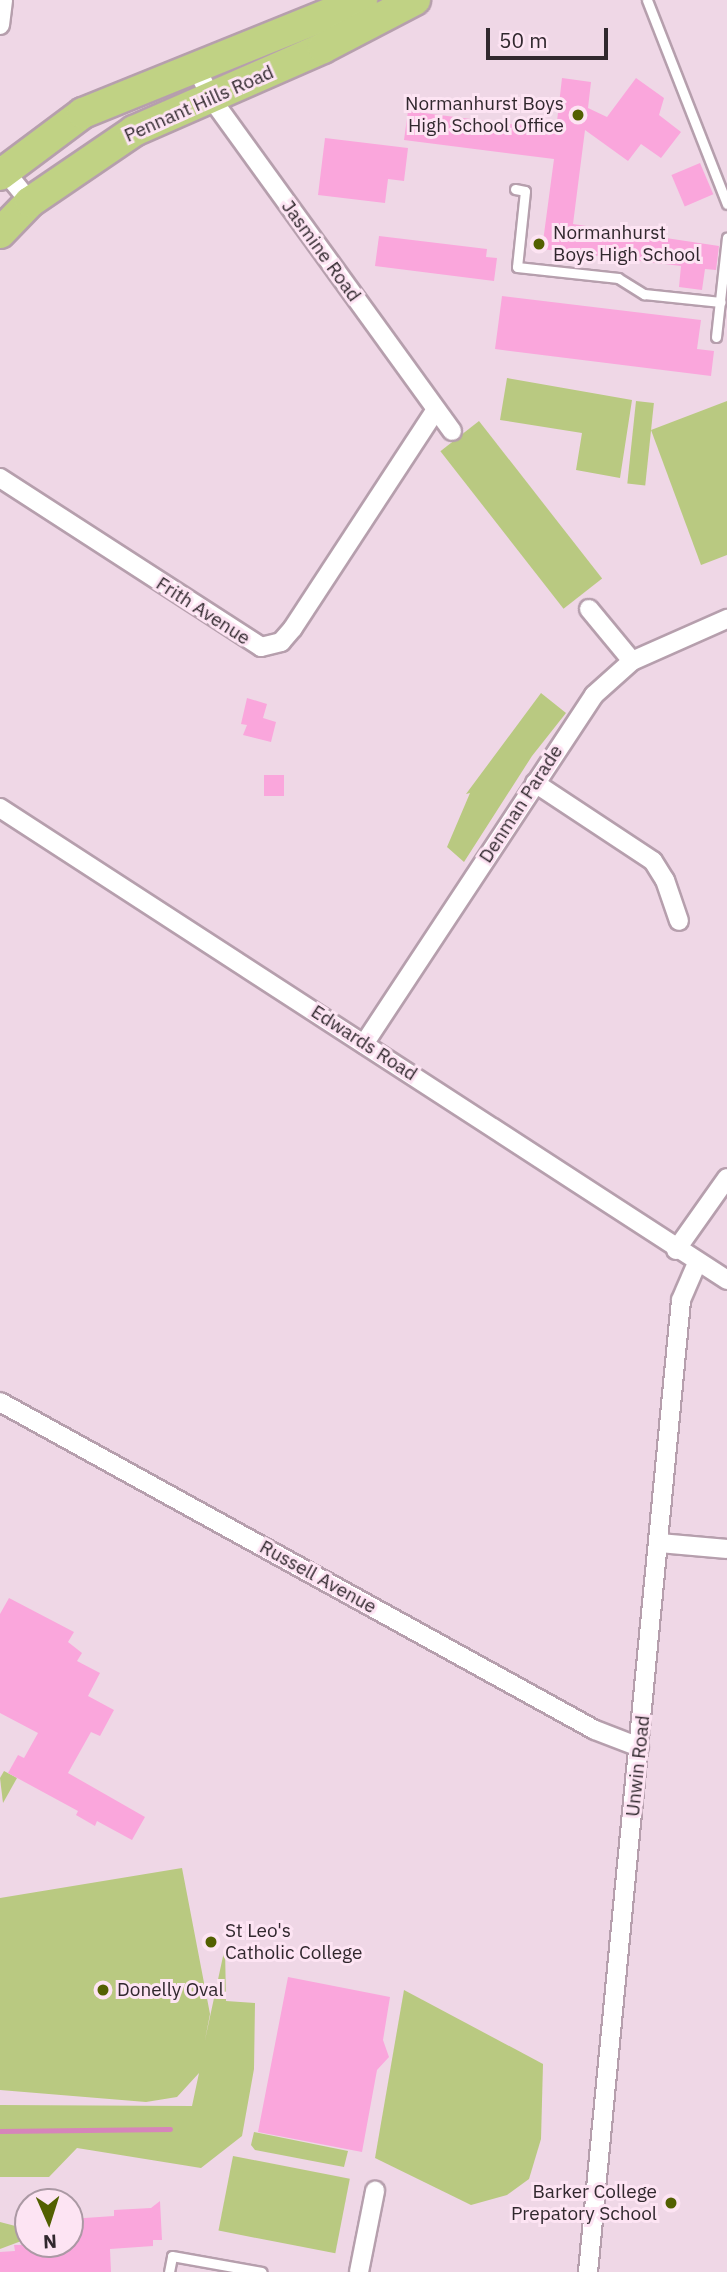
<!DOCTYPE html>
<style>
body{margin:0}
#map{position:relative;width:727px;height:2272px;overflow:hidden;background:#efd7e6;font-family:"IBM Plex Sans",sans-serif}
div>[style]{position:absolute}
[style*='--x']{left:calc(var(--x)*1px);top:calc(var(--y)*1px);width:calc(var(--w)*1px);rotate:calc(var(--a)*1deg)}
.green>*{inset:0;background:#b9c981;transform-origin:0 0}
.stream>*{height:5px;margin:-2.5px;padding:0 2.5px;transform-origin:2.5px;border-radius:2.5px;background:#d685ba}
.building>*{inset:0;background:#faa6dc;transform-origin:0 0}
.roads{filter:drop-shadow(2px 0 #b69fad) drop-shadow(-2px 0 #b69fad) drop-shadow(0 2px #b69fad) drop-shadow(0 -2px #b69fad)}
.service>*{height:9px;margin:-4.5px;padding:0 4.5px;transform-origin:4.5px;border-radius:4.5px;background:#fff}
.minor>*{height:18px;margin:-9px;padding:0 9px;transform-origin:9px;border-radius:9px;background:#fff}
.trunk>*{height:30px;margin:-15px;padding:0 15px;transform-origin:15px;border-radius:15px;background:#c0d284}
.dots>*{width:19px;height:19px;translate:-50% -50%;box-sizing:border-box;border:4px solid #fde4f3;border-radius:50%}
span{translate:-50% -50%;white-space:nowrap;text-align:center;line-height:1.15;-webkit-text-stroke:6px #fde4f3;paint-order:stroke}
.street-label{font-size:19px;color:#31282e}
.poi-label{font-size:19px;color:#31282e}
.right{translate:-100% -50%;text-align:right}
.left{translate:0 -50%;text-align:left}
.north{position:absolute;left:14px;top:2188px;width:70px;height:70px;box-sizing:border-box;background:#fde4f3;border:2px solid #ab99a4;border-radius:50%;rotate:177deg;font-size:19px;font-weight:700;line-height:28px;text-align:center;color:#31282e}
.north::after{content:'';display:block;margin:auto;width:24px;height:32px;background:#536001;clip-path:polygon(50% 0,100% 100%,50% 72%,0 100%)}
.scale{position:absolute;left:486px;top:28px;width:122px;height:32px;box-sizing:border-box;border:4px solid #31282e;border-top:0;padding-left:9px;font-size:21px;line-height:24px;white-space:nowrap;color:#31282e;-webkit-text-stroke:5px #fde4f3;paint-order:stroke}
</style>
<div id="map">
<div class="green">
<i style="clip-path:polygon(507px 378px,632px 400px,620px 478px,576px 470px,582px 433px,500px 420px)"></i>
<i style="left:636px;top:401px;width:18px;height:83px;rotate:6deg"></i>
<i style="clip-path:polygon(727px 401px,727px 555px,701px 565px,651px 430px)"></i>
<i style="left:479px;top:421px;width:200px;height:49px;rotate:52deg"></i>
<i style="clip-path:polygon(541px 693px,566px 713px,532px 756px,464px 862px,447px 847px,470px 793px,466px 794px)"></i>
<i style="clip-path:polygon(4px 1771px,17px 1778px,3px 1803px,0 1778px)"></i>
<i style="clip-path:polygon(182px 1868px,210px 2014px,205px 2040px,225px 1947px,226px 2001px,255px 2003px,254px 2069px,242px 2136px,201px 2168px,77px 2148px,49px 2177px,0 2177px,0 2105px,192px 2106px,199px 2073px,177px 2097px,146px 2102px,0 2090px,0 1898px)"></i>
<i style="clip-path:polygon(404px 1990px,543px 2064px,541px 2139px,529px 2179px,507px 2195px,471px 2205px,375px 2158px)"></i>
<i style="clip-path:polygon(254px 2132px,348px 2151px,344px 2167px,255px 2150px,251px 2145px)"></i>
<i style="left:233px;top:2156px;width:119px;height:76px;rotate:11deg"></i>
<i style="clip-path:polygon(0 2222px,23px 2228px,24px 2240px,0 2249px)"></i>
</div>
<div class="stream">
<i style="--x:0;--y:2131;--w:170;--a:-0.7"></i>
</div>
<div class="building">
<i style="clip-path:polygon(562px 78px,591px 82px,588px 108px,607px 117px,636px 78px,664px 98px,659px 115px,681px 132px,661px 158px,641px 144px,628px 161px,585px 130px,573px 224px,719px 246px,716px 270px,705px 269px,702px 290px,679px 287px,681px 266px,542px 249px,554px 159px,404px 140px,408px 111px,556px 130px)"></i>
<i style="clip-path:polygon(325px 138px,408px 148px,404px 181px,388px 179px,385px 203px,318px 195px)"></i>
<i style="left:700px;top:163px;width:34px;height:31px;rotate:67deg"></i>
<i style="clip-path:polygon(379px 236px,487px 249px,486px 257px,497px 258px,494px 281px,375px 266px)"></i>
<i style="clip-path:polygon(502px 296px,701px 320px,697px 349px,714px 351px,711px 376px,495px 349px)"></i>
<i style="clip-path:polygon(247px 698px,267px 704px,263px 718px,276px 722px,271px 742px,243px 735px,247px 725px,241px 724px)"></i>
<i style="left:284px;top:775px;width:21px;height:20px;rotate:90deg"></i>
<i style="clip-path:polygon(9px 1598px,74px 1632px,68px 1642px,82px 1653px,77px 1661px,100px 1673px,88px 1696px,114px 1710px,100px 1736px,91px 1732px,68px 1773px,145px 1817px,132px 1840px,97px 1821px,95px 1826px,76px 1815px,78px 1811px,8px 1773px,18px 1755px,24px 1758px,38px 1733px,0 1713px,0 1614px)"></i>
<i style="clip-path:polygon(288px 1977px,390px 1997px,383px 2040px,389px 2057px,377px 2070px,362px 2152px,258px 2132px)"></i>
<i style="clip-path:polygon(160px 2201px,162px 2240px,153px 2240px,153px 2246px,110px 2249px,111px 2272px,0 2272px,0 2252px,15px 2251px,14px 2245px,70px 2244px,70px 2219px,114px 2216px,114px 2210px,151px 2208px)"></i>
</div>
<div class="roads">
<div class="service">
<i style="--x:647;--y:0;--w:219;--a:68.6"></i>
<i style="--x:515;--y:189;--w:10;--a:11"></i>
<i style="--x:525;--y:191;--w:76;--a:96"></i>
<i style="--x:517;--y:267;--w:102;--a:6.2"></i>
<i style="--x:618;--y:278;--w:31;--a:32"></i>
<i style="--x:644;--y:294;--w:77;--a:5.9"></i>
<i style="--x:716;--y:337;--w:100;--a:-83.7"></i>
<i style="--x:169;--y:2272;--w:16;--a:-79"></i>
<i style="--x:172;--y:2256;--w:91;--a:10.1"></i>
</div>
<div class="minor">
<i style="--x:0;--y:25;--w:25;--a:-83"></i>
<i style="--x:196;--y:67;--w:34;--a:64"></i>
<i style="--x:211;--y:98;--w:411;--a:54.1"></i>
<i style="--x:0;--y:165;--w:48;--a:51"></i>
<i style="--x:0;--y:478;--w:311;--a:32.9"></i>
<i style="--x:261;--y:647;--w:21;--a:-14"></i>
<i style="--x:281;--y:642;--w:18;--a:-49"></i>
<i style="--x:293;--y:628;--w:259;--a:-56.8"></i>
<i style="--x:589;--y:609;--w:67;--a:50.4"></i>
<i style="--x:535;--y:783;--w:141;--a:33.5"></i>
<i style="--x:653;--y:861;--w:22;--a:58"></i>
<i style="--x:665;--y:880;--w:43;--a:71.1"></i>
<i style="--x:0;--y:808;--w:867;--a:32.99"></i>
<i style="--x:364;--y:1044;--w:418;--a:-56.6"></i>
<i style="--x:594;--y:695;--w:51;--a:-41.8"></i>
<i style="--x:632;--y:661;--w:104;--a:-23.9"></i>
<i style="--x:676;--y:1250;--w:88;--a:-54.7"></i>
<i style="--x:0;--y:1402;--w:679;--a:28.87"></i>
<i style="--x:595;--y:1730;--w:47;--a:21.1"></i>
<i style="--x:660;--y:1543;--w:67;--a:5.1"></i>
<i style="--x:359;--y:2272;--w:83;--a:-78.8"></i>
<i style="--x:588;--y:2272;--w:976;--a:-84.53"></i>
<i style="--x:681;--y:1300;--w:40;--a:-66.6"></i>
</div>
<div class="trunk">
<i style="--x:0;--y:175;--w:104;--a:-36.8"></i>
<i style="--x:83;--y:113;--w:301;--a:-22"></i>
<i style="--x:0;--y:233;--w:43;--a:-45.9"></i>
<i style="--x:30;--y:202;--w:126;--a:-34.3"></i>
<i style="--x:134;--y:131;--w:206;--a:-23.7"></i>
<i style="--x:323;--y:48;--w:104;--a:-27.6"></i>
</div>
</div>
<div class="dots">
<i style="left:578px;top:115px;background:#536001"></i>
<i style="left:539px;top:244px;background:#536001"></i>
<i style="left:211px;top:1942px;background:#536001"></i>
<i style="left:103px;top:1990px;background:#536001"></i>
<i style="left:671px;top:2203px;background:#536001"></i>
</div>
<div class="street-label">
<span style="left:199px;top:104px;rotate:-24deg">Pennant Hills Road</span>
<span style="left:321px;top:251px;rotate:54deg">Jasmine Road</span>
<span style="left:203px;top:611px;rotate:33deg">Frith Avenue</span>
<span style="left:521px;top:804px;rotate:-57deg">Denman Parade</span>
<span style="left:364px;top:1043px;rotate:33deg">Edwards Road</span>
<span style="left:318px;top:1577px;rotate:29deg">Russell Avenue</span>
<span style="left:638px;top:1766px;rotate:-84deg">Unwin Road</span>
</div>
<div class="poi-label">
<span class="right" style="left:564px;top:115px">Normanhurst Boys<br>High School Office</span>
<span class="left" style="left:553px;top:244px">Normanhurst<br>Boys High School</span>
<span class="left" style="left:225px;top:1942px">St Leo's<br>Catholic College</span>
<span class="left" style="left:117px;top:1990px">Donelly Oval</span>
<span class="right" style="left:657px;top:2203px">Barker College<br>Prepatory School</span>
</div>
<div class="north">N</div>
<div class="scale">50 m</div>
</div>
